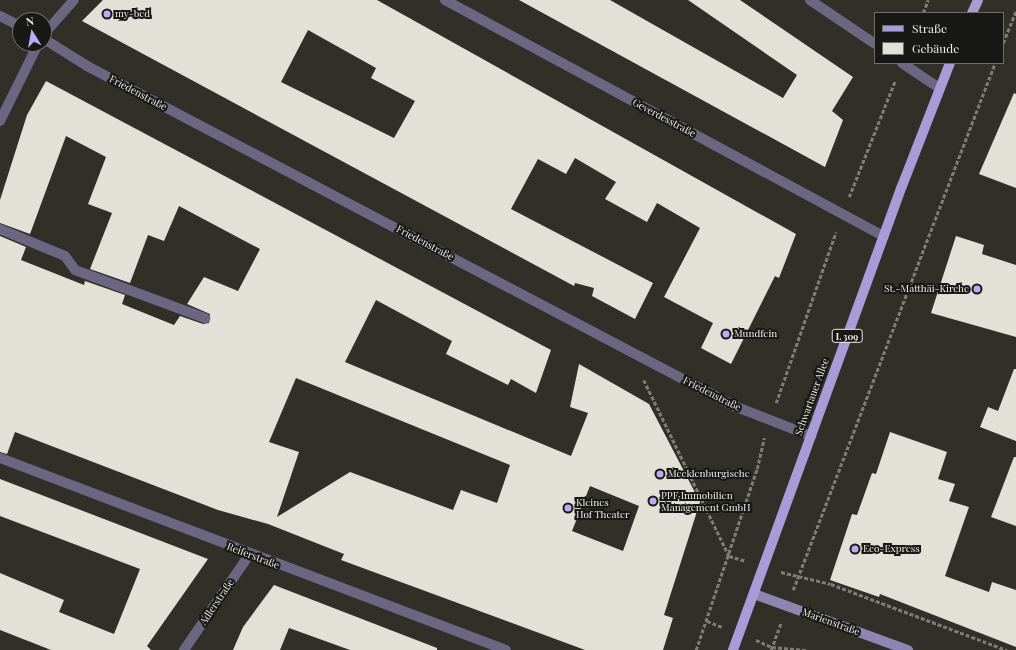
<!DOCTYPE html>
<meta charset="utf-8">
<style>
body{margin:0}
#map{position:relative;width:1016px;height:650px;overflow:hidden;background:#303028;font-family:"Playfair Display",serif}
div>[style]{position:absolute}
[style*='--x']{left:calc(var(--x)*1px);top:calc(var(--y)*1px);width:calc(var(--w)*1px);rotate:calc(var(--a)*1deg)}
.building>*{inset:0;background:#e1e1d7}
.path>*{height:2.5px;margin-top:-1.25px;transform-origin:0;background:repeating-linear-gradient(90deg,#7d7d77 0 4px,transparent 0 6px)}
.service>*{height:10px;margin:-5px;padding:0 5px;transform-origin:5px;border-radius:5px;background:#6b6783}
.minor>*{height:10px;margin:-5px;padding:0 5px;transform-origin:5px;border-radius:5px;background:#6b6783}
.secondary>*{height:10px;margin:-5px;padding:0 5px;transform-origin:5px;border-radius:5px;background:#8d85b2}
.primary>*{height:10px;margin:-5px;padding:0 5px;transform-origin:5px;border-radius:5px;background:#a79cd7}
.dots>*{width:11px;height:11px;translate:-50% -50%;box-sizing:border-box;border:2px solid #181814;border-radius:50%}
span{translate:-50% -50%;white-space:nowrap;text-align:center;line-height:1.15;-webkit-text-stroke:4px #181814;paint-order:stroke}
.shield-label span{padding:1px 3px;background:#181814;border:1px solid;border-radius:3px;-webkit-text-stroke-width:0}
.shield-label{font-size:9px;color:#edede8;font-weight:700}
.poi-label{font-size:10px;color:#edede8}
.left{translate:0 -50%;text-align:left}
.right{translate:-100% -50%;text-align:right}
.street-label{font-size:10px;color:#edede8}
.legend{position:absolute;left:874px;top:12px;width:130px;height:52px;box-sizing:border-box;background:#181814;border:1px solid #6d6d69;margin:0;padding:5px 7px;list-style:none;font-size:12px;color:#edede8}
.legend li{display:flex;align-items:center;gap:8px;height:20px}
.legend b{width:20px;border:1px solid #6d6d69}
.north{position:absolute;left:12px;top:12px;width:40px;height:40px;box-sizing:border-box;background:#181814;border:1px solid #6d6d69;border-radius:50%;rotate:349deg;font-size:11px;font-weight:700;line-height:16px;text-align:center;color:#edede8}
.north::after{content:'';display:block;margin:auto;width:14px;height:18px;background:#b9abf7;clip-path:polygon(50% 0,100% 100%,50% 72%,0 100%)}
</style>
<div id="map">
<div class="building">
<i style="clip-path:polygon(evenodd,103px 0,377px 0,796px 234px,779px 278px,775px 276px,731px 364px,701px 348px,713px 323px,664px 297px,700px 228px,657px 203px,647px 222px,605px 199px,616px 182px,575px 158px,566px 174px,538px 159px,511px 209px,653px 283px,635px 319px,592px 296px,594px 288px,575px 283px,574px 286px,82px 21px,103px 0,308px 30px,376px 68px,371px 78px,415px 101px,394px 138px,281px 82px,308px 30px)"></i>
<i style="clip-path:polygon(519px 0,610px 0,783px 98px,797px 75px,688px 0,740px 0,853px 77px,832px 111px,843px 120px,825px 167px)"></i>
<i style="clip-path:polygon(evenodd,46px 81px,551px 350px,536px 393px,511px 379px,508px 385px,446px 354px,452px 341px,376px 300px,345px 362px,571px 456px,588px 413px,570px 407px,579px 364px,649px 404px,700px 502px,664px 615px,673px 618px,663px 650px,585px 650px,341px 560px,344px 554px,268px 524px,218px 510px,15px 432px,7px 454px,0 452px,0 236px,26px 247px,21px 260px,84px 285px,85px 281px,125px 295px,122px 304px,174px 325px,180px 316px,203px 324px,209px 323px,210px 314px,187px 304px,204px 277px,238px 291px,260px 249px,179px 206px,164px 241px,148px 235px,130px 283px,90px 269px,112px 213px,88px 204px,106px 157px,66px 136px,30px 234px,0 223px,0 200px,27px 115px,46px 81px,296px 378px,510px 465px,497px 503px,461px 490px,453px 510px,350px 472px,277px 517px,299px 452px,269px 442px,296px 378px,46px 81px,590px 486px,639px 506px,623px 551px,572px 531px,590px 486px)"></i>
<i style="clip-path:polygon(1014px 93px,1016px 94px,1016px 188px,979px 174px)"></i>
<i style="clip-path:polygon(956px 236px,984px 245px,982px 254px,1016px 265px,1016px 337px,931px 313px)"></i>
<i style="clip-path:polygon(1014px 369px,1016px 369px,1016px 441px,980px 427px,988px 407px,998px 411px)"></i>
<i style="clip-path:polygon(890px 432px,947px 452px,938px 479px,955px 484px,949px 501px,969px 507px,945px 576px,989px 592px,992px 582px,1016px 590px,1016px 647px,880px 594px,879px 597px,830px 580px,852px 514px,857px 515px,872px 473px,876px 474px)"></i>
<i style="clip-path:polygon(1014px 457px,1016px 457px,1016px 526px,991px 517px)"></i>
<i style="clip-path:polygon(0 479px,208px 559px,147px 646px,151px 650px,51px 650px,0 630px,0 573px,64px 600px,59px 612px,114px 634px,140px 569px,0 516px)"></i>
<i style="clip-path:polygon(274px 585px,437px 648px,437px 650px,350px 650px,289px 628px,280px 650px,233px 650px,243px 627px)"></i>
</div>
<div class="path">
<i style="--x:923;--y:13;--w:14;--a:-69"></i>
<i style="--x:1003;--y:43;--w:35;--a:-68"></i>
<i style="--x:849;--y:197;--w:125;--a:-68.4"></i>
<i style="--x:644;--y:380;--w:195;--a:64.2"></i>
<i style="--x:729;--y:556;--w:18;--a:16"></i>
<i style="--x:776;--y:403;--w:181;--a:-70.7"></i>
<i style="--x:781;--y:572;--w:51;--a:13.5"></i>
<i style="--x:831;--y:584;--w:188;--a:20.6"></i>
<i style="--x:793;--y:590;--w:564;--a:-69.03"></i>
<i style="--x:707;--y:621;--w:16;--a:22"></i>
<i style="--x:756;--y:640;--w:17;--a:24"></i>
<i style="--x:772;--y:647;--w:36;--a:5"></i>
<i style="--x:696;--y:650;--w:191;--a:-71.4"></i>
<i style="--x:757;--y:469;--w:32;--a:-77"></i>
<i style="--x:771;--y:650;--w:30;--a:-70"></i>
</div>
<div class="service">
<i style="--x:0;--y:229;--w:70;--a:22.6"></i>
<i style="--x:65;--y:256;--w:17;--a:54"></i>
<i style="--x:75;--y:270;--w:139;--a:20.3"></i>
</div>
<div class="minor">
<i style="--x:445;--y:0;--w:498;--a:28.3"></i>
<i style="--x:810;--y:0;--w:78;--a:34.1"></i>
<i style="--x:0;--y:16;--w:22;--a:27"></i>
<i style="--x:44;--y:34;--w:45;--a:-48.6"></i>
<i style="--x:44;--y:39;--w:51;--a:32.1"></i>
<i style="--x:87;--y:66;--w:731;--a:27.72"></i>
<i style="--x:734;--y:406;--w:83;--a:21.3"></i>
<i style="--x:902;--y:63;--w:45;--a:34"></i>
<i style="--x:0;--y:121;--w:86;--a:-63.7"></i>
<i style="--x:0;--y:458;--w:541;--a:20.78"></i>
<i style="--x:184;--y:650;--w:115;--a:-55.6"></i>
</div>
<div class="secondary">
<i style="--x:754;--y:594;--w:164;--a:20"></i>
</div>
<div class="primary">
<i style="--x:972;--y:13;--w:14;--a:-65"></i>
<i style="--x:733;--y:650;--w:494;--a:-70"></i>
<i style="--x:902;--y:186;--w:132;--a:-68.7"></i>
</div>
<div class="dots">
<i style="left:107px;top:14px;background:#b9abf7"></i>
<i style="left:977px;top:289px;background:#b9abf7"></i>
<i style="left:726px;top:334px;background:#b9abf7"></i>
<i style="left:660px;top:474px;background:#b9abf7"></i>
<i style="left:653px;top:501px;background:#b9abf7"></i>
<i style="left:568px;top:508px;background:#b9abf7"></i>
<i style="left:855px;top:549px;background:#b9abf7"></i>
</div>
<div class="shield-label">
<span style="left:847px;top:336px">L 309</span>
</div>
<div class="poi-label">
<span class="left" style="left:115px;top:14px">my-bed</span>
<span class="right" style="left:969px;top:289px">St.-Matthäi-Kirche</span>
<span class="left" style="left:734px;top:334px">Mundfein</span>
<span class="left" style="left:668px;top:474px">Mecklenburgische</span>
<span class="left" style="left:661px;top:501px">PPF Immobilien<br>Management GmbH</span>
<span class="left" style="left:576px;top:508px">Kleines<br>Hof Theater</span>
<span class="left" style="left:863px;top:549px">Eco-Express</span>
</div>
<div class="street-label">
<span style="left:138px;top:93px;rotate:28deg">Friedenstraße</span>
<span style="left:664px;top:118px;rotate:28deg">Geverdesstraße</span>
<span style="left:425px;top:243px;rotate:28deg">Friedenstraße</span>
<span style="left:712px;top:394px;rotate:27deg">Friedenstraße</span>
<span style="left:812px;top:397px;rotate:-70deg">Schwartauer Allee</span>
<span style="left:253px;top:556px;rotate:21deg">Reiferstraße</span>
<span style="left:217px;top:602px;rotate:-56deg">Adlerstraße</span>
<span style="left:831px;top:622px;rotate:20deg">Marienstraße</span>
</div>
<ul class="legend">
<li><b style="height:5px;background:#a79cd7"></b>Straße</li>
<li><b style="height:11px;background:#e1e1d7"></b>Gebäude</li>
</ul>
<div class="north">N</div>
</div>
